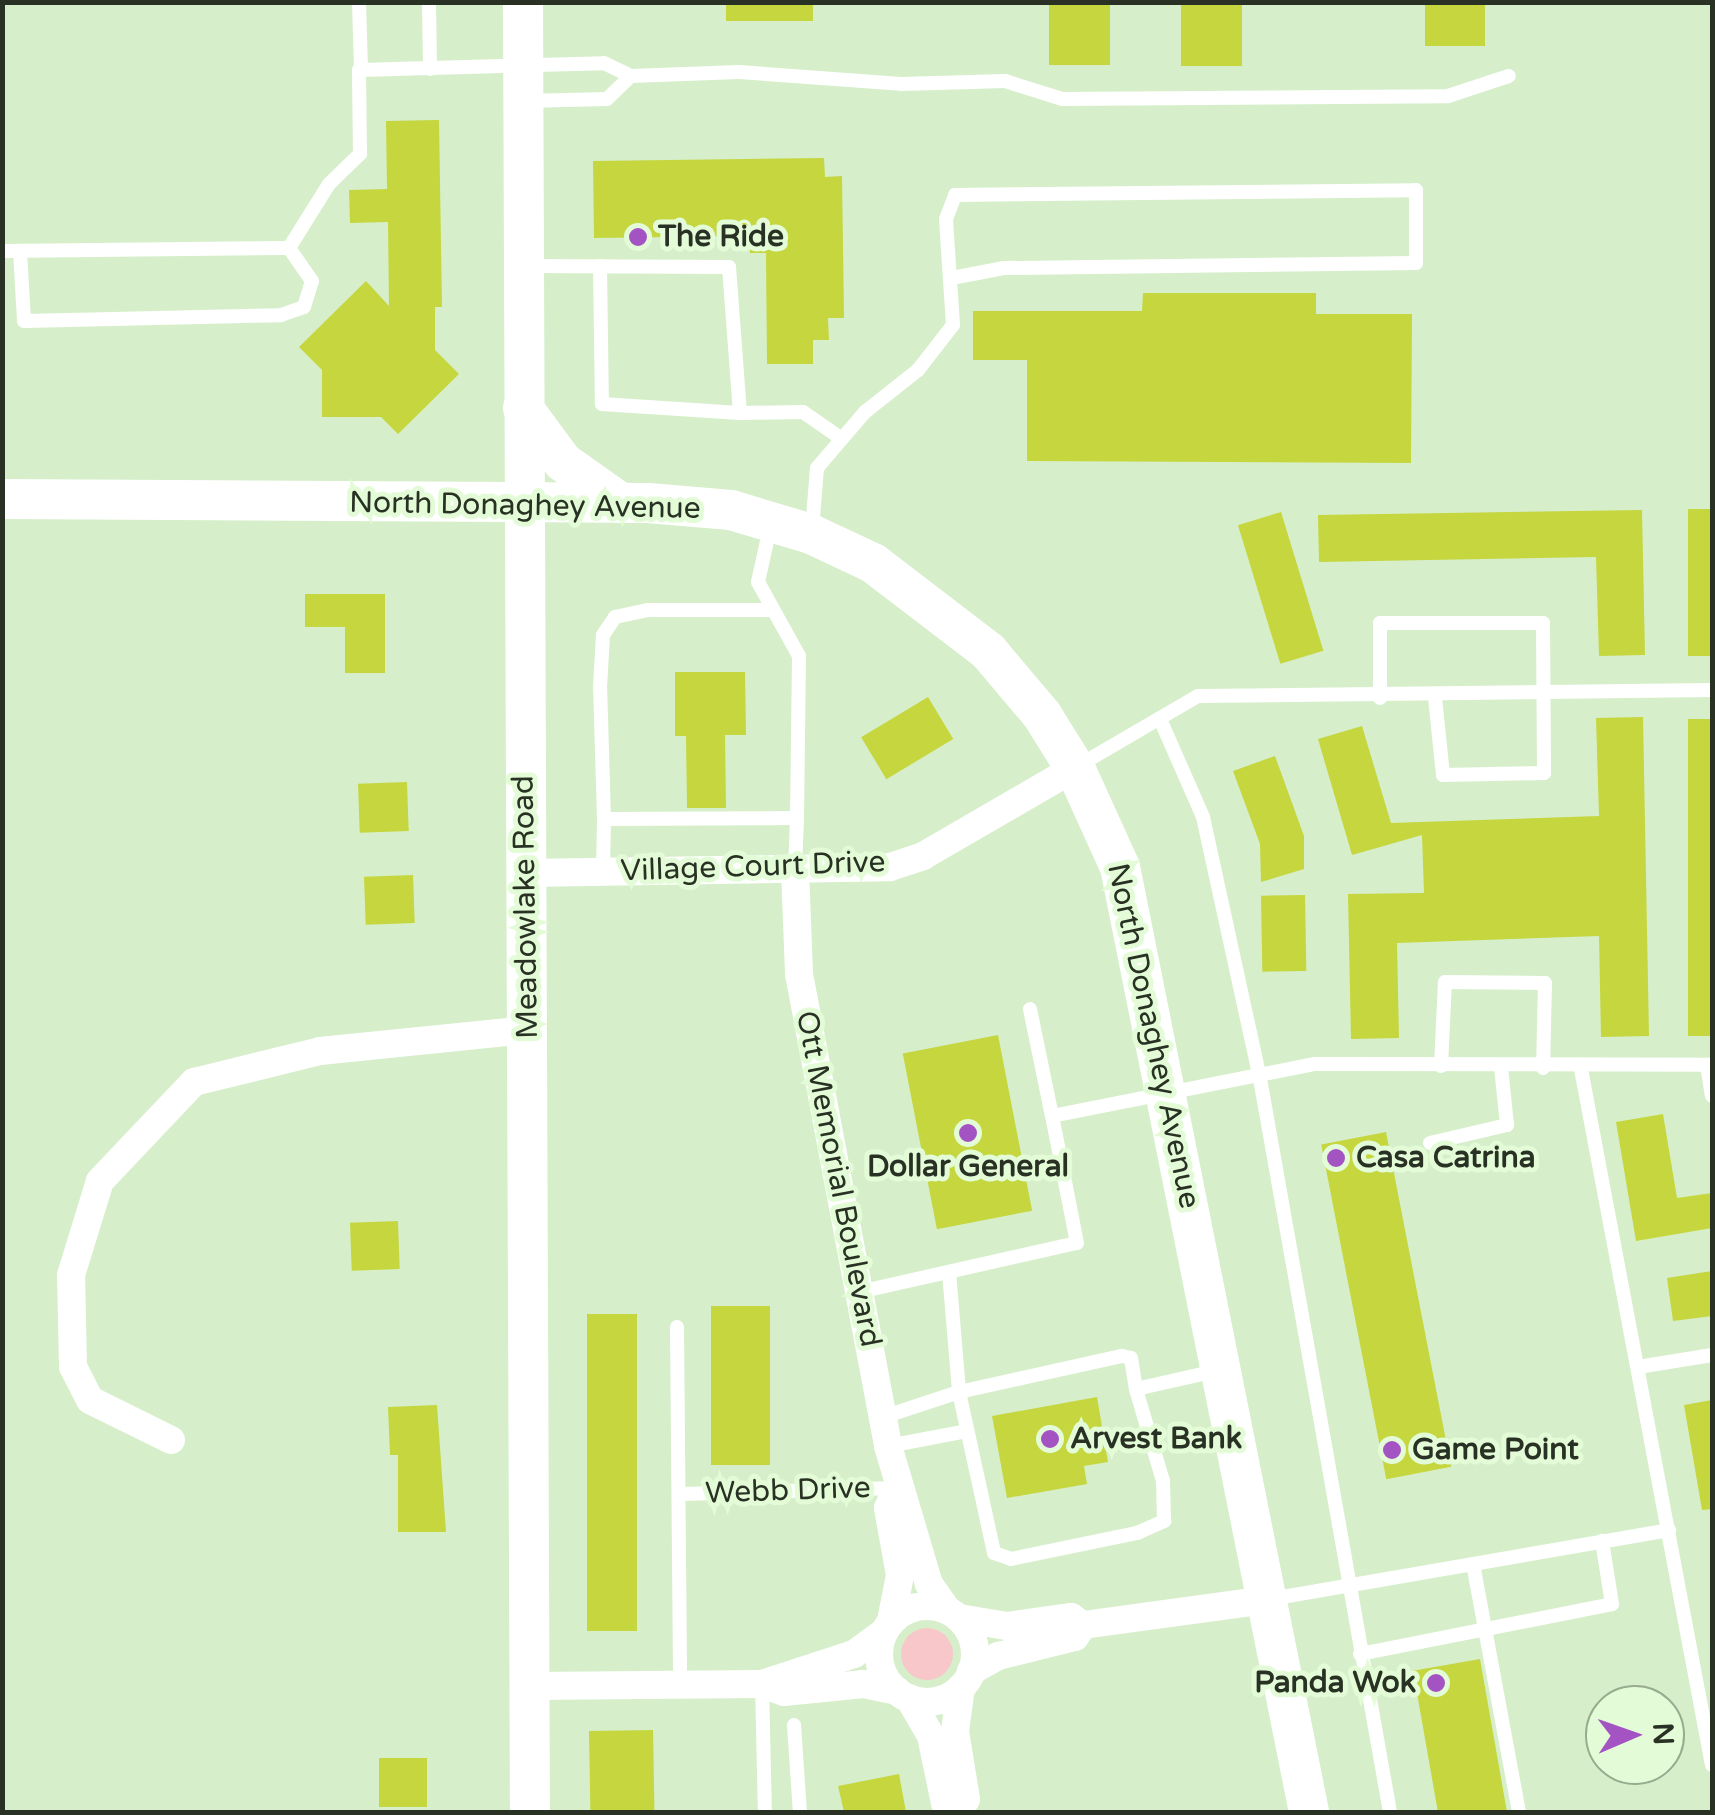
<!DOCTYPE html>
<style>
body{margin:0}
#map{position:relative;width:1715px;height:1815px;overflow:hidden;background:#d6efca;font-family:"Varela Round",sans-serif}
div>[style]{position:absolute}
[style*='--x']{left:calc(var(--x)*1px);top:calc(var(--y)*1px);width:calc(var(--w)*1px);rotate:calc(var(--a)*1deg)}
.green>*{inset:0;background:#f7c7c9}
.round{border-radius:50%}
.building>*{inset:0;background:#c5d63e;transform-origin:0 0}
.lane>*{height:14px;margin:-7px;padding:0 7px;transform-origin:7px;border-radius:7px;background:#fff}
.street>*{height:28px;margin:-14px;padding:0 14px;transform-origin:14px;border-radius:14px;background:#fff}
.street>.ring{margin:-14px;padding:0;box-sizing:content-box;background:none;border:28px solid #fff;border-radius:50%}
.secondary>*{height:40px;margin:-20px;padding:0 20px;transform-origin:20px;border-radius:20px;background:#fff}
.dots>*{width:28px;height:28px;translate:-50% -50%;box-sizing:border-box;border:5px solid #e3fcd7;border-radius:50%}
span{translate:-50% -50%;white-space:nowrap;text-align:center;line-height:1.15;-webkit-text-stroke:10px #e3fcd7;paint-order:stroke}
.poi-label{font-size:30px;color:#283123;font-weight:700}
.left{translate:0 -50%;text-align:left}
.right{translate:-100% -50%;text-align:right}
.street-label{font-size:30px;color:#283123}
.frame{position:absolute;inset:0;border:5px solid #283123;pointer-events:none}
.north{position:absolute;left:1585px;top:1685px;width:100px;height:100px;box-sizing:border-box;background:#e3fcd7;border:2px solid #98ab8f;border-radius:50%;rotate:88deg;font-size:28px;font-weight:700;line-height:40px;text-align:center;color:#283123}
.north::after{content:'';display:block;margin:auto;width:35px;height:45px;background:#a453c3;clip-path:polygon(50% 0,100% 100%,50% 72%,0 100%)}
</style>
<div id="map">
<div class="green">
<i class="round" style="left:901px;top:1628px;width:52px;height:52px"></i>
</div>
<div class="building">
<i style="left:726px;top:2px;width:87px;height:19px"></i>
<i style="left:1049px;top:2px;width:61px;height:63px"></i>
<i style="left:1181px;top:2px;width:61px;height:64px"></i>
<i style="left:1425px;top:2px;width:60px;height:44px"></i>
<i style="clip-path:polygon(439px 120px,442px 307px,435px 307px,435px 350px,459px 374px,398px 434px,381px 417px,322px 417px,322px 370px,299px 347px,366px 281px,389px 306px,388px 222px,350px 223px,349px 190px,387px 189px,386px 121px)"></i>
<i style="clip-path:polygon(824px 158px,825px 177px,842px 176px,844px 318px,828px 318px,829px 340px,813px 340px,813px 364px,767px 364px,766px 253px,750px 253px,750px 236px,594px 238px,593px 161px)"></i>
<i style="clip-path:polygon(1143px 293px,1316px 293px,1316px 314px,1412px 314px,1411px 463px,1027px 461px,1027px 360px,973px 360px,973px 311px,1142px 311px)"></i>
<i style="left:1688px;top:509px;width:24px;height:147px"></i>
<i style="clip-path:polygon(1642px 510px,1645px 655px,1599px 656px,1596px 557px,1319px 562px,1318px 515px)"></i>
<i style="left:1281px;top:512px;width:145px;height:45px;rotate:73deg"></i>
<i style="clip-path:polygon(305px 594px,385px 594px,385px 673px,345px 673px,345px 627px,305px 627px)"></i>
<i style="clip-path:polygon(675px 672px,745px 672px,746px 735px,725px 735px,726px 808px,687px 808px,686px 736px,675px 736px)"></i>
<i style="left:928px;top:697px;width:49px;height:78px;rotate:59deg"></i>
<i style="clip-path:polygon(1643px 717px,1649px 1036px,1601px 1037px,1599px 936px,1397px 943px,1399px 1038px,1351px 1039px,1348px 894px,1424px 893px,1422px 835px,1352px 855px,1318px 739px,1362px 726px,1391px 823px,1599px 816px,1596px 718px)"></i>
<i style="left:1712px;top:719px;width:317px;height:24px;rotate:90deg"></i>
<i style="clip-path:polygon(1275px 756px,1304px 836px,1304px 869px,1261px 882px,1260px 844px,1233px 771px)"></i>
<i style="left:407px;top:782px;width:49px;height:49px;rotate:88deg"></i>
<i style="left:413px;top:875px;width:48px;height:49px;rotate:88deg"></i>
<i style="left:1305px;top:895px;width:76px;height:44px;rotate:89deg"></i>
<i style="left:998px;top:1035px;width:179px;height:97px;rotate:79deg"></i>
<i style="clip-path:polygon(1663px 1114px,1677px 1198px,1712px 1193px,1712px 1228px,1636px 1241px,1616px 1122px)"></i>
<i style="left:1386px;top:1132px;width:341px;height:66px;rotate:79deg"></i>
<i style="left:398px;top:1221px;width:48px;height:48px;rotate:88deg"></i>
<i style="clip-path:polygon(1712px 1271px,1712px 1316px,1673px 1321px,1667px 1278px)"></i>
<i style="left:770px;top:1306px;width:159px;height:59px;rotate:90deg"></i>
<i style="left:587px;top:1314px;width:50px;height:317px"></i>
<i style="clip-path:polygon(1097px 1397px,1108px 1462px,1084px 1466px,1087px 1484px,1007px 1498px,992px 1416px)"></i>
<i style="clip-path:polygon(1712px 1400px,1712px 1509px,1702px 1510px,1684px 1405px)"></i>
<i style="clip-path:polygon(437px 1405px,446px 1532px,398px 1532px,398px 1455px,390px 1455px,388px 1407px)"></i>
<i style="left:1480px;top:1659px;width:156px;height:68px;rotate:80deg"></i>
<i style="left:653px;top:1730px;width:82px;height:64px;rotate:89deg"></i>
<i style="left:379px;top:1758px;width:48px;height:49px"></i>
<i style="clip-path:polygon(899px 1774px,906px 1812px,844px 1812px,838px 1786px)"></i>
</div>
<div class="lane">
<i style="--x:359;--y:2;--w:68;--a:88.3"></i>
<i style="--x:429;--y:2;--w:67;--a:89.1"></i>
<i style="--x:525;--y:101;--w:82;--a:-1.4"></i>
<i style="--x:607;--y:99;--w:33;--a:-44"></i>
<i style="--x:2;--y:251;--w:287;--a:-0.6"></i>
<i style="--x:289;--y:248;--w:75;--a:-58"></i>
<i style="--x:329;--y:184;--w:43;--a:-44.1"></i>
<i style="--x:360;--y:154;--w:84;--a:-90.7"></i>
<i style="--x:359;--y:70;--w:245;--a:-1.6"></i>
<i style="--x:604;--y:63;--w:30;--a:26"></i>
<i style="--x:631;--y:76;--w:108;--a:-2.1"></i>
<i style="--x:739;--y:72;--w:162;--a:4.2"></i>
<i style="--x:901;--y:84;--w:104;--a:-1.7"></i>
<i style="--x:1005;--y:81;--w:60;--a:17.5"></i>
<i style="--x:1062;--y:99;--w:386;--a:-0.4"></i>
<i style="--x:1448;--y:96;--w:64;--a:-18.2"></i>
<i style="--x:20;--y:251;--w:70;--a:86.7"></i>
<i style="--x:24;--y:321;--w:257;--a:-1.3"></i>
<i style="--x:281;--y:315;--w:24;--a:-19"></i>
<i style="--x:304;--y:307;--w:27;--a:-73"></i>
<i style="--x:312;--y:281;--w:40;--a:-124.9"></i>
<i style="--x:529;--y:266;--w:200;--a:0.3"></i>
<i style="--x:729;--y:267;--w:146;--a:85.7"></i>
<i style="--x:740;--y:413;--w:63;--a:-0.9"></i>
<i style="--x:803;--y:412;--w:47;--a:34.7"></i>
<i style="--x:600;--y:266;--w:138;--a:89.2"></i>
<i style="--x:602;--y:404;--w:138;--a:3.7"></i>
<i style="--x:771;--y:523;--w:60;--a:102.4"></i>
<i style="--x:758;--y:582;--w:85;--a:61"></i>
<i style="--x:799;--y:656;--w:162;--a:90.7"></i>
<i style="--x:812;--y:530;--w:62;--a:-85.4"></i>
<i style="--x:817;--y:468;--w:74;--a:-49.4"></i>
<i style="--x:865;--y:412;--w:68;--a:-38.4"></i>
<i style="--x:918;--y:370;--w:57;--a:-52.1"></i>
<i style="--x:953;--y:325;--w:106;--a:-93.8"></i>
<i style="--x:946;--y:219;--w:26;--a:-69"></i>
<i style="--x:955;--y:195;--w:461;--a:-0.6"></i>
<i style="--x:1416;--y:190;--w:73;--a:90"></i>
<i style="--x:1416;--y:263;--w:412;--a:179.3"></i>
<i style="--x:1004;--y:268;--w:54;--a:169.3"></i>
<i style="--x:1380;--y:698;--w:75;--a:-90"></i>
<i style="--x:1380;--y:623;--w:163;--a:0"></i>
<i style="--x:1543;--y:623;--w:150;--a:89.6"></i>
<i style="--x:1544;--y:773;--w:101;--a:178.9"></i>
<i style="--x:1443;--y:775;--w:78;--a:-95.9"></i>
<i style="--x:1160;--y:719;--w:107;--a:66.3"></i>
<i style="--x:1203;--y:817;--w:262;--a:77.7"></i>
<i style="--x:1259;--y:1073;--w:751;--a:79.95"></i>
<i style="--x:1076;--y:767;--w:141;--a:-30.2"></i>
<i style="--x:1198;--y:696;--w:514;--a:-0.67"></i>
<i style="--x:604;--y:819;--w:132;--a:-91.7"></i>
<i style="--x:600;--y:687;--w:52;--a:-86.7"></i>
<i style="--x:603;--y:635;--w:22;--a:-56"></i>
<i style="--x:615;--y:617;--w:34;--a:-12"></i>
<i style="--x:648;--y:610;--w:123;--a:0"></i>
<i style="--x:603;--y:872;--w:53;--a:-88.9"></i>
<i style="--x:604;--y:819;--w:193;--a:-0.3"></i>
<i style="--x:797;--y:818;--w:51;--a:92.2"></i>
<i style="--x:1030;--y:1009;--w:109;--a:78.4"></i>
<i style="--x:1707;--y:1065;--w:31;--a:81"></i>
<i style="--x:1441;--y:1066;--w:84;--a:-87.3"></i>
<i style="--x:1445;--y:982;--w:100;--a:0.6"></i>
<i style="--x:1545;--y:983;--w:85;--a:91.3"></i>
<i style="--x:1581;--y:1069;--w:708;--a:79.34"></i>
<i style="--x:1430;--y:1143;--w:79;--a:-13.2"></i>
<i style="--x:1507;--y:1125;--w:58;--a:-95.9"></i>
<i style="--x:949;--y:1272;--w:120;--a:85.2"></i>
<i style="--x:959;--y:1392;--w:165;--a:77.7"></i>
<i style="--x:994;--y:1553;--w:18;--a:19"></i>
<i style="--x:1011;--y:1559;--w:129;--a:-11.7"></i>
<i style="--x:1137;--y:1533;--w:30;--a:-24"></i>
<i style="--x:1164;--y:1521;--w:40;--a:-91.4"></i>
<i style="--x:1163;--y:1481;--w:96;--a:-106.4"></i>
<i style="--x:859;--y:1292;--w:223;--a:-12.7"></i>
<i style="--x:1077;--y:1243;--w:129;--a:-101.1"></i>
<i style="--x:1052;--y:1116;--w:268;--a:-11.2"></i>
<i style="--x:1315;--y:1064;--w:397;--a:0.1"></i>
<i style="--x:677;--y:1327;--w:357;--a:89.5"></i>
<i style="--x:1638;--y:1367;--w:75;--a:-9.2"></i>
<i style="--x:883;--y:1417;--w:80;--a:-18.2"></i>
<i style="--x:959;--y:1392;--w:167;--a:-12.5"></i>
<i style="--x:1122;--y:1356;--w:9;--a:13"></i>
<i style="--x:1131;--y:1358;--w:31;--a:81"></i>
<i style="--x:1136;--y:1389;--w:81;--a:-12.8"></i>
<i style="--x:888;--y:1446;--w:80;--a:-10.8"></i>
<i style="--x:680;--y:1494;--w:217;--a:-1.6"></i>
<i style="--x:1473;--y:1564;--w:252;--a:79.5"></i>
<i style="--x:1270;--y:1599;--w:405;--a:-9.8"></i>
<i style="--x:1360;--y:1654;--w:257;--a:-11.2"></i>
<i style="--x:1612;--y:1604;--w:64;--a:-99"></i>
<i style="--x:762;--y:1684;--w:128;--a:88.7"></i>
<i style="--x:794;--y:1725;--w:87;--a:86.1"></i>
</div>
<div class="street">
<i style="--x:795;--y:869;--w:105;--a:87.8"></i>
<i style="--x:799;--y:974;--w:480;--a:79.3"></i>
<i style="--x:888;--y:1446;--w:144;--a:73.5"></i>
<i style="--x:929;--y:1584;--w:32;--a:55"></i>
<i style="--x:526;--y:873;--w:364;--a:-0.9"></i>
<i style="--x:890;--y:867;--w:35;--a:-18"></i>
<i style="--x:923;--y:856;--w:176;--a:-30.1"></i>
<i style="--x:171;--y:1440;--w:90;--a:-153.7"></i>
<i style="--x:90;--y:1400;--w:37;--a:-117"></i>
<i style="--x:73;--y:1367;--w:92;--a:-91.2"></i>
<i style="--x:71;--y:1275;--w:98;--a:-72.9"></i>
<i style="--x:100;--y:1181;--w:137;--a:-46.5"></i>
<i style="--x:194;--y:1082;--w:130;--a:-13.8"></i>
<i style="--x:320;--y:1051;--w:209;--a:-5.8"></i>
<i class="ring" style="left:879px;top:1606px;width:68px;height:68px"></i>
<i style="--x:959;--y:1618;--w:49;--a:9.5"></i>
<i style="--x:1007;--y:1626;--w:65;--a:-8"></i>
<i style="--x:1071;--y:1617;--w:14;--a:34"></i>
<i style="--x:1083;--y:1625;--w:184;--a:-7.8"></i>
<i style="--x:891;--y:1621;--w:47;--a:-78.9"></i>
<i style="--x:900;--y:1575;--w:68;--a:-100.2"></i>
<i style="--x:888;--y:1508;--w:22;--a:-66"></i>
<i style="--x:971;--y:1671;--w:31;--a:-29"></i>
<i style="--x:998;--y:1656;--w:79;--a:-13.9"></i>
<i style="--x:1075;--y:1637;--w:14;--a:-56"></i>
<i style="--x:762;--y:1684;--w:97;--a:-18.1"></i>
<i style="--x:854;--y:1654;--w:36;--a:-36"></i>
<i style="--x:530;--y:1686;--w:232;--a:-0.5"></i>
<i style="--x:762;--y:1684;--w:23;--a:20"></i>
<i style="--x:784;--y:1692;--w:80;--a:-5.7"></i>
<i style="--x:864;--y:1684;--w:34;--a:12"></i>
<i style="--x:909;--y:1698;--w:44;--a:59.9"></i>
<i style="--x:931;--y:1736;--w:68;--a:78.2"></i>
<i style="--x:945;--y:1803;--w:14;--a:39"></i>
<i style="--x:958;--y:1812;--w:15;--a:-58"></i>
<i style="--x:966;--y:1799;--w:69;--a:-99.2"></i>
<i style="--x:955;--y:1731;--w:44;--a:-82.2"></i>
</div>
<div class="secondary">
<i style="--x:523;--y:2;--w:1810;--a:89.78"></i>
<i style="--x:523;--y:408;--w:67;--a:53.5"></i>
<i style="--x:563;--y:462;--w:71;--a:35.3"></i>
<i style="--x:2;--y:499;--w:646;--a:0.35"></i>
<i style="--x:648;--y:503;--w:83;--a:4.8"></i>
<i style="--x:731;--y:510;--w:84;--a:16.7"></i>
<i style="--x:811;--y:534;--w:68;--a:25.1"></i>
<i style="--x:873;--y:563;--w:145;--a:37.4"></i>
<i style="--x:988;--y:651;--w:84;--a:49.8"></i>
<i style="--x:1042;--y:715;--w:62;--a:58.1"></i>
<i style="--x:1075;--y:768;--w:109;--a:65.6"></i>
<i style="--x:1120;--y:867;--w:964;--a:78.69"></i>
</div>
<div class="dots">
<i style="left:638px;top:237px;background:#a453c3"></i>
<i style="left:968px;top:1133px;background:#a453c3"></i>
<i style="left:1336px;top:1158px;background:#a453c3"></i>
<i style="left:1050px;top:1439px;background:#a453c3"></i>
<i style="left:1392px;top:1450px;background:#a453c3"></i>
<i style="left:1436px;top:1683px;background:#a453c3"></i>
</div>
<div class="poi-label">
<span class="left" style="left:658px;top:237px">The Ride</span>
<span class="left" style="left:1356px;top:1158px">Casa Catrina</span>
<span style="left:968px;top:1167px">Dollar General</span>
<span class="left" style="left:1070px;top:1439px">Arvest Bank</span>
<span class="left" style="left:1412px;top:1450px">Game Point</span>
<span class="right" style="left:1416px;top:1683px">Panda Wok</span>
</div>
<div class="street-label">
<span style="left:525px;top:506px;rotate:1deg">North Donaghey Avenue</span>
<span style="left:753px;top:867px;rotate:-2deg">Village Court Drive</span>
<span style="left:526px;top:907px;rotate:-91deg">Meadowlake Road</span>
<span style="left:1153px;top:1036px;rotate:78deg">North Donaghey Avenue</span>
<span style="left:838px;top:1179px;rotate:79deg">Ott Memorial Boulevard</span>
<span style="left:788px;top:1491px;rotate:-2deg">Webb Drive</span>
</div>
<div class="frame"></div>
<div class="north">N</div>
</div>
